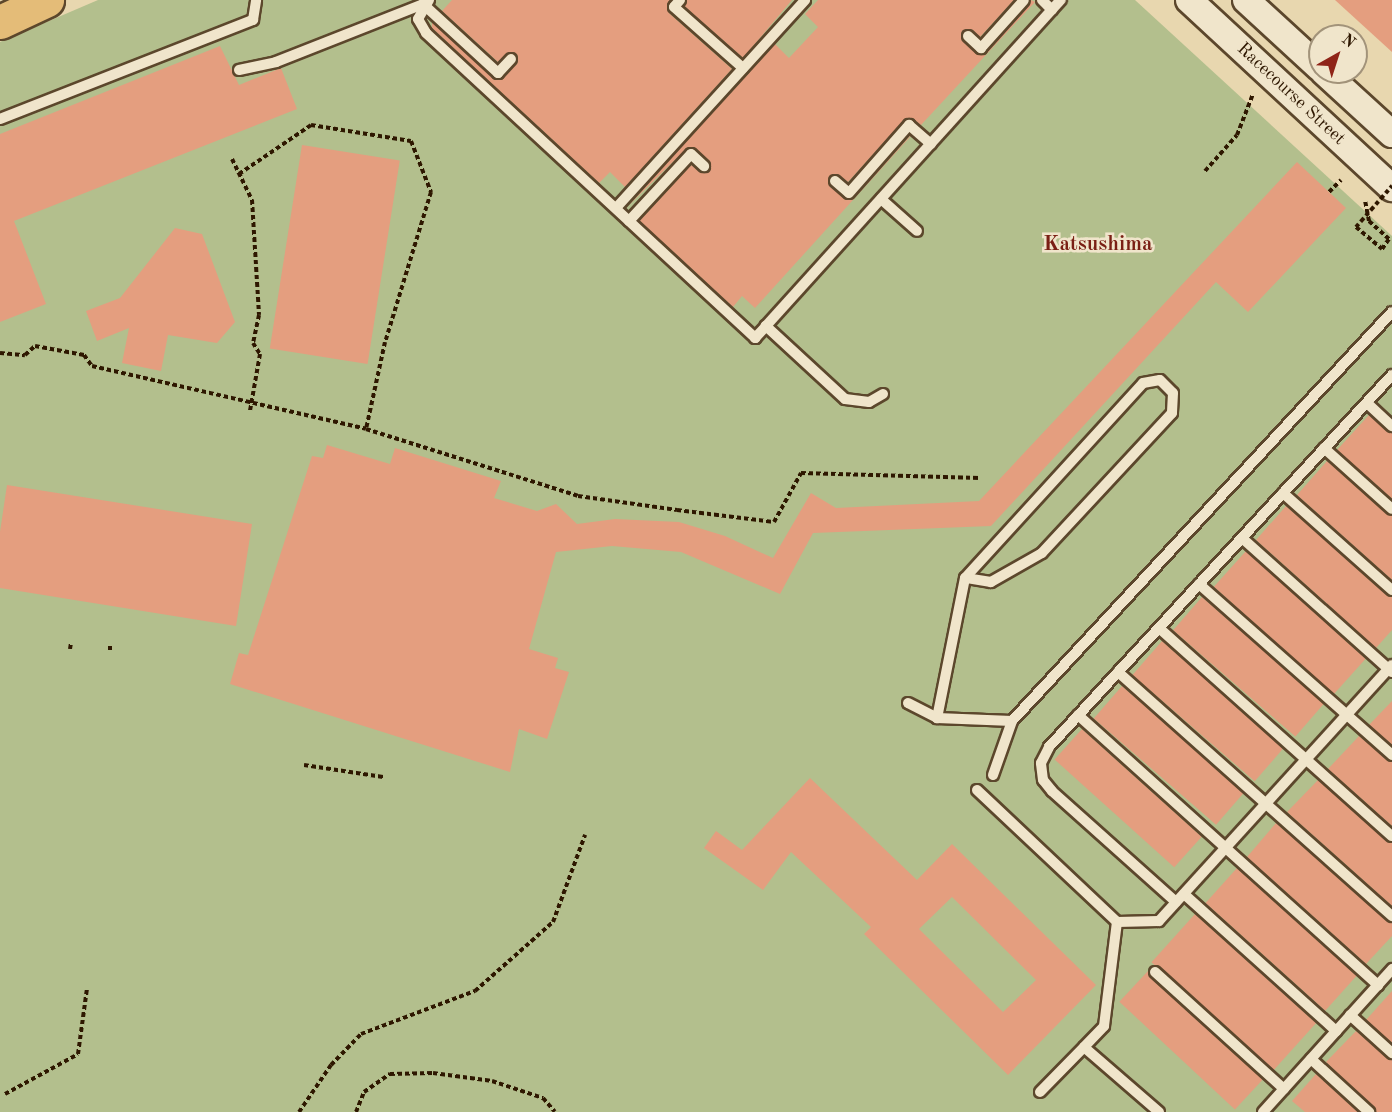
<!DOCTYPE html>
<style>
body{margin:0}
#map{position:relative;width:1392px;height:1112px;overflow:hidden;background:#e8d7af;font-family:"Old Standard TT",serif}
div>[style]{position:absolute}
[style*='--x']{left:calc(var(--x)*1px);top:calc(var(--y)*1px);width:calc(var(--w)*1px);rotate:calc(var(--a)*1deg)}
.green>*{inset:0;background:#b3bf8d}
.building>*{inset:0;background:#e49e7f;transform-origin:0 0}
.path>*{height:4px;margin-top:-2px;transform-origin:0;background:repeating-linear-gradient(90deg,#2e1700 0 4.5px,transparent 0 7.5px)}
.roads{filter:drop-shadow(2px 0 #5c472c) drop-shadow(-2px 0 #5c472c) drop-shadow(0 2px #5c472c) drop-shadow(0 -2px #5c472c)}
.service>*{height:10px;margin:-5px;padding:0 5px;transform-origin:5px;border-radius:5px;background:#f0e5cb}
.tertiary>*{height:26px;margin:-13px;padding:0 13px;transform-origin:13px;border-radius:13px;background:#f0e5cb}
.primary>*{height:33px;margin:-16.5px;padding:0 16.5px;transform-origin:16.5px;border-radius:16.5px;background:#e4bc78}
.path-bridge>*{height:4px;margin-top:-2px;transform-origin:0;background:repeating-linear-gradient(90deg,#2e1700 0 4.5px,transparent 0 7.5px)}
span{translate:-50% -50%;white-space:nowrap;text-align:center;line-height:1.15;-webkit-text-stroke:5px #f0e5cb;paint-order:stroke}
.street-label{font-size:18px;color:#2e1700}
.quarter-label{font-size:21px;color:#7a1f14;font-weight:700}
.north{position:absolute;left:1308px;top:24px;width:60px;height:60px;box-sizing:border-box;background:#f0e5cb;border:2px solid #a2937a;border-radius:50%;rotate:39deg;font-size:16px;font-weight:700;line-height:24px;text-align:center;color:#2e1700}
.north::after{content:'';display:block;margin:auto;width:21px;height:27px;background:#8f2418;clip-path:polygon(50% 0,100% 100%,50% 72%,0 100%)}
</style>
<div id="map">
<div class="green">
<i style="clip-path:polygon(98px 0,1135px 0,1392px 236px,1392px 1112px,0 1112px,0 42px)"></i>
</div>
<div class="building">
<i style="clip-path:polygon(452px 0,670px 0,669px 13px,732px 69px,625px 187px,610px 172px,599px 183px,432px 28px,432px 22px,496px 80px,517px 64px,518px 56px,512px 52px,498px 62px,442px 11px)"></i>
<i style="clip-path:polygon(687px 0,792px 0,743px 58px,684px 6px)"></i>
<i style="clip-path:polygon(818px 0,1014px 0,980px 37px,970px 29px,962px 31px,963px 41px,980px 55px,1031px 0,1035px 2px,921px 125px,911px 118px,904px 120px,848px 182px,837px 174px,830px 176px,830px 187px,852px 200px,910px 136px,911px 136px,755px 308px,742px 296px,733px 307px,639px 221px,691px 165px,706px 173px,711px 168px,709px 160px,688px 147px,626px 208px,775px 44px,789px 58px,818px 27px,805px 14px)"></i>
<i style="clip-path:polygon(1335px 0,1392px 0,1392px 52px)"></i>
<i style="clip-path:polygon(220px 46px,239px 85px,281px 68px,297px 109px,14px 221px,46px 304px,0 322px,0 134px)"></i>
<i style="left:302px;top:145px;width:99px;height:206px;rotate:9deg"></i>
<i style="clip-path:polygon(1297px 162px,1346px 208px,1248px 312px,1216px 282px,991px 526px,813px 533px,780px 594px,681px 552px,612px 546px,556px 552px,529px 649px,558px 658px,555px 668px,569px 672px,547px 739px,519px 729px,510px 772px,230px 684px,239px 653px,248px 655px,312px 456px,323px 458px,327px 445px,390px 464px,395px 448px,501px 481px,494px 498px,537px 511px,556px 504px,577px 524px,615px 519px,679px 522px,725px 536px,773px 558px,811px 493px,836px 508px,979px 501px)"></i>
<i style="clip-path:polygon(175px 228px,202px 234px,235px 322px,217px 343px,168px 335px,161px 371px,122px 363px,129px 328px,97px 341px,86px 311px,120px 298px)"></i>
<i style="clip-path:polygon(1369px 415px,1392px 433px,1392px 499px,1337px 450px)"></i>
<i style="clip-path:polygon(1327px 461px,1392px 516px,1392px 580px,1297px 495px)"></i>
<i style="clip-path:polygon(7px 485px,252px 524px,236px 626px,0 588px,0 532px)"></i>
<i style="clip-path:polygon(1286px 506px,1392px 597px,1392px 630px,1376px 648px,1256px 540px)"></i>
<i style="left:1246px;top:551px;width:161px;height:48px;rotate:42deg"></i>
<i style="left:1202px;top:597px;width:162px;height:44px;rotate:41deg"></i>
<i style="left:1162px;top:641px;width:162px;height:45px;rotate:41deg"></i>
<i style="left:1122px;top:686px;width:162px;height:43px;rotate:41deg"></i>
<i style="clip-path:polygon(1392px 701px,1392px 745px,1369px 725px)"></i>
<i style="left:1082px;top:729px;width:161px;height:41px;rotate:42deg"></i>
<i style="clip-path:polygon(1359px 736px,1392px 762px,1392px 826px,1328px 769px)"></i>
<i style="clip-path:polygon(evenodd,810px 778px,917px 880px,952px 844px,1096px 985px,1008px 1075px,864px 934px,871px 927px,791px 852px,763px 890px,704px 848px,716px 831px,742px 850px,810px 778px,952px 897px,1036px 980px,1003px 1012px,919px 929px,952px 897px)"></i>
<i style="clip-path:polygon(1318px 780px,1392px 843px,1392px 906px,1287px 812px)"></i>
<i style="clip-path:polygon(1276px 823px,1392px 923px,1392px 936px,1366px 964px,1247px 857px)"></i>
<i style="left:1237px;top:868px;width:161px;height:47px;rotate:42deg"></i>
<i style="left:1195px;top:914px;width:163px;height:65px;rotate:42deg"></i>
<i style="left:1148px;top:971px;width:158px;height:42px;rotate:43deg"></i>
<i style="clip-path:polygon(1392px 991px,1392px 1043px,1366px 1020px)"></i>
<i style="clip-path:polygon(1356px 1031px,1392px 1060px,1392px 1112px,1376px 1112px,1326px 1062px)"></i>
<i style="clip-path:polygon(1316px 1074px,1358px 1112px,1305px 1112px,1292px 1101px)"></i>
</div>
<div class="path">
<i style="--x:232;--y:159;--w:46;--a:64"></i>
<i style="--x:252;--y:200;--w:115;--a:86.5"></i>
<i style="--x:259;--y:315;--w:29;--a:102"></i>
<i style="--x:253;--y:343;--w:13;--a:58"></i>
<i style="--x:260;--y:354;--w:58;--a:100"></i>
<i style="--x:1205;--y:171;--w:48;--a:-48.4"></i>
<i style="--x:1237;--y:135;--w:44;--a:-68.7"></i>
<i style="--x:239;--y:174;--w:87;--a:-34.2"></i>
<i style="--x:311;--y:125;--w:101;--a:9.1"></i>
<i style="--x:411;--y:141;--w:55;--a:68.6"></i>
<i style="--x:431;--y:192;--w:157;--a:107"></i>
<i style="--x:385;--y:342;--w:89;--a:102.3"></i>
<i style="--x:1329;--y:192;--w:17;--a:-45"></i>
<i style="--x:1356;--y:227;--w:34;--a:40"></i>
<i style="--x:1382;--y:249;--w:12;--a:-55"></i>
<i style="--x:1389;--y:239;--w:27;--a:-138"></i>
<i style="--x:1369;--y:221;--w:21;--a:-101"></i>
<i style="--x:0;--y:353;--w:25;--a:5"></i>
<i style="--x:25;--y:355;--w:13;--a:-42"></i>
<i style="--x:35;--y:346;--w:50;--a:10.4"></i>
<i style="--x:84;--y:355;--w:14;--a:54"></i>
<i style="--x:92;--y:366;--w:281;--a:12.9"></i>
<i style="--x:366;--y:429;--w:222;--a:17.5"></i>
<i style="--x:578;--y:496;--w:100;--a:8"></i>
<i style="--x:677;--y:510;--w:98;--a:7.1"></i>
<i style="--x:774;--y:522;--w:56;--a:-61.1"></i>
<i style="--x:801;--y:473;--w:179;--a:1.6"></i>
<i style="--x:70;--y:649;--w:6;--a:-81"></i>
<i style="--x:110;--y:650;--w:5;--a:-90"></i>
<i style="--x:304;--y:765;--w:80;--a:8.6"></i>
<i style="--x:5;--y:1094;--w:83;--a:-28.7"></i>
<i style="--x:78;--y:1054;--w:67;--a:-82.2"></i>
<i style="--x:299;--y:1112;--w:57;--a:-55.8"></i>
<i style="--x:331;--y:1065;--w:43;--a:-45.9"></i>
<i style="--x:361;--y:1034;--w:122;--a:-20.7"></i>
<i style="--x:475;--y:991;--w:104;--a:-41.5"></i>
<i style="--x:553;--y:922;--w:93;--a:-69.8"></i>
<i style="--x:356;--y:1112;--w:22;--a:-68"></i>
<i style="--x:364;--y:1092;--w:32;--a:-35"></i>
<i style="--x:390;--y:1074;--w:43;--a:-1.3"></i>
<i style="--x:433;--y:1073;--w:60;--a:7.7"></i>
<i style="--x:492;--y:1081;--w:54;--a:18.4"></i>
<i style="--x:543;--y:1098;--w:18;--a:49"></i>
</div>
<div class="roads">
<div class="service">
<i style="--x:429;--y:0;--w:22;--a:120"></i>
<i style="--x:418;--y:19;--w:16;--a:60"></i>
<i style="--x:426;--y:33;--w:449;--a:42.8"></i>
<i style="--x:755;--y:338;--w:16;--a:-47"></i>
<i style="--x:680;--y:0;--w:9;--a:131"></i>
<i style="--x:674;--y:7;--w:92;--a:41.5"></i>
<i style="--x:1042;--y:0;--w:14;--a:45"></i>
<i style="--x:968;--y:36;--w:18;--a:43"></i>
<i style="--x:981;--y:48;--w:64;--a:-48.1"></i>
<i style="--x:239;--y:70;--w:38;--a:-12"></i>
<i style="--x:276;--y:62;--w:158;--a:-21.5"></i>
<i style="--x:423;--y:4;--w:102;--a:42.6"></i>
<i style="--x:498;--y:73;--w:19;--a:-47"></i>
<i style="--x:0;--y:119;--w:272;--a:-21.4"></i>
<i style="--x:253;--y:20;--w:20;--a:-81"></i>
<i style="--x:835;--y:181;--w:18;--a:41"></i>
<i style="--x:849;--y:193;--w:91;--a:-48.6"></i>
<i style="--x:909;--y:125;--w:29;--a:41"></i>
<i style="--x:881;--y:199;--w:48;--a:41.6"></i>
<i style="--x:616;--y:208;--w:281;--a:-47.7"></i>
<i style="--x:629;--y:221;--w:91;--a:-47.2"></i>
<i style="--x:691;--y:154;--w:18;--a:43"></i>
<i style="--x:1160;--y:380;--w:18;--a:45"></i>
<i style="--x:1173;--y:393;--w:20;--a:93"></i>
<i style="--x:1172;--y:413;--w:191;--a:132.9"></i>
<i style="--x:1042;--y:553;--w:59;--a:150.4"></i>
<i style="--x:991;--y:582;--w:26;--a:-171"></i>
<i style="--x:965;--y:578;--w:264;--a:-47.6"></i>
<i style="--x:1143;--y:383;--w:17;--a:-10"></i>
<i style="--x:883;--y:394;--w:16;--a:150"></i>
<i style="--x:869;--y:402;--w:24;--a:-173"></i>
<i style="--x:845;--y:399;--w:108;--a:-137.3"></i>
<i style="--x:766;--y:326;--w:440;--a:-47.9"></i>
<i style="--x:1367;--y:403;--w:34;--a:43"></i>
<i style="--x:1324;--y:448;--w:91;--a:41.9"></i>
<i style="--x:1283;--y:493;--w:146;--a:41.7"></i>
<i style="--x:1242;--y:538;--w:201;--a:41.8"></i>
<i style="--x:965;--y:578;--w:143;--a:101.3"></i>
<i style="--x:937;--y:718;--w:75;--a:2.3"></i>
<i style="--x:1199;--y:584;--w:258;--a:41.5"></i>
<i style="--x:1159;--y:628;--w:312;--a:41.8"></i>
<i style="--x:1118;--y:672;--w:367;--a:41.7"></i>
<i style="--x:908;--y:703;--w:33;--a:27"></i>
<i style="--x:1078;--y:715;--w:404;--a:42"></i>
<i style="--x:993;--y:775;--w:57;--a:-70.6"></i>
<i style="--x:1012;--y:721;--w:558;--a:-47.1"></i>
<i style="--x:977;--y:790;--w:192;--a:43.3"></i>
<i style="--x:1184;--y:894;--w:205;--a:42"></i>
<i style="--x:1176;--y:902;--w:166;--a:-138.2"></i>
<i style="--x:1052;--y:791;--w:14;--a:-129"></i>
<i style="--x:1043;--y:780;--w:17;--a:-97"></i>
<i style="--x:1041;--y:763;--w:18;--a:-63"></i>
<i style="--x:1049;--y:747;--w:506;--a:-47.32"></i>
<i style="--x:1155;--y:972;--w:174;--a:42.2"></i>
<i style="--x:1350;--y:1015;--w:57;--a:42.1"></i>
<i style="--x:1311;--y:1059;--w:79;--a:42.4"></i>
<i style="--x:1040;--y:1092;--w:63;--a:-45.6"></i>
<i style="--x:1159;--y:1112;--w:99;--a:-139.1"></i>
<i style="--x:1084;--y:1047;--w:29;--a:-46"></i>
<i style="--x:1104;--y:1026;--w:105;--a:-82.9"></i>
<i style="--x:1117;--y:922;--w:42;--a:-1.4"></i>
<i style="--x:1159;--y:921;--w:346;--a:-47.7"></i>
<i style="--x:1263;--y:1112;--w:193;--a:-47.9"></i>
</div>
<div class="tertiary">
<i style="--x:1189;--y:0;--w:277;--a:42.8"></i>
<i style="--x:1246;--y:0;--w:100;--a:42.6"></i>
<i style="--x:1324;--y:72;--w:92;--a:42.4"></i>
</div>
<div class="primary">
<i style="--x:0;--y:22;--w:52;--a:-25.1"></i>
</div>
</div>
<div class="path-bridge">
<i style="--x:1356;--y:227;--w:55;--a:-48.7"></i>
</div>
<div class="street-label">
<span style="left:1291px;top:94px;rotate:43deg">Racecourse Street</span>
</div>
<div class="quarter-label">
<span style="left:1098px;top:245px">Katsushima</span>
</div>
<div class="north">N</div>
</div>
